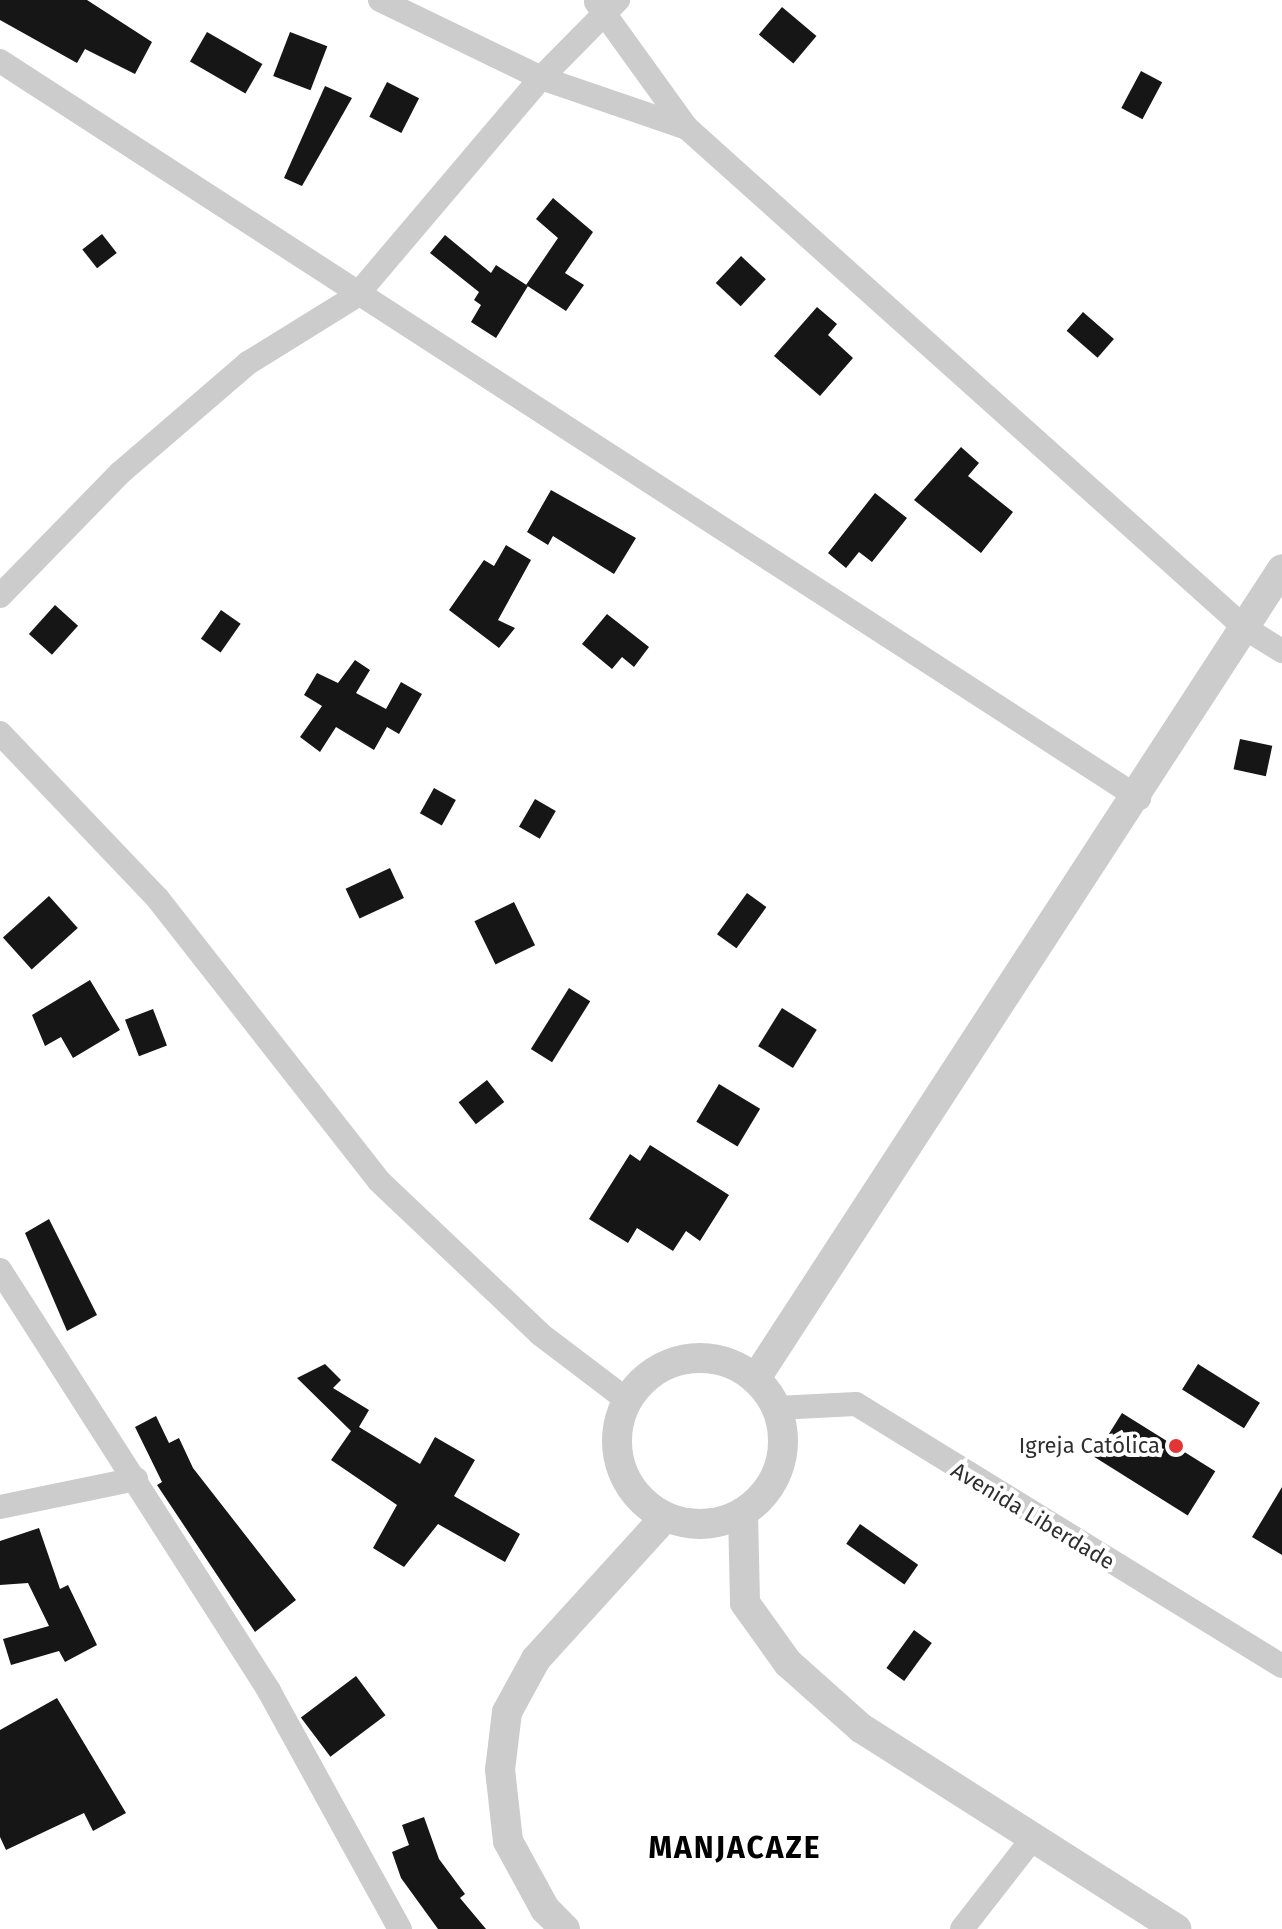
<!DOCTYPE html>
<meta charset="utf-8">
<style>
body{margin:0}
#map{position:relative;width:1282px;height:1929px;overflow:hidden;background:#fff;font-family:"Fira Sans",sans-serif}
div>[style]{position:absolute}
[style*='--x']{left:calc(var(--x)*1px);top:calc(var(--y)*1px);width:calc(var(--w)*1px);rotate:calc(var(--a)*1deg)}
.building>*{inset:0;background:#161616;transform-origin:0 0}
.minor>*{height:24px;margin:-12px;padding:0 12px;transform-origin:12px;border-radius:12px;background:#ccc}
.tertiary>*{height:30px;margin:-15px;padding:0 15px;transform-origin:15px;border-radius:15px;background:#ccc}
.tertiary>.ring{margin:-15px;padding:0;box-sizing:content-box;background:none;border:30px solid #ccc;border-radius:50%}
.dots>*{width:22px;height:22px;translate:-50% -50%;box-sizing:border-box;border:4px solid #fff;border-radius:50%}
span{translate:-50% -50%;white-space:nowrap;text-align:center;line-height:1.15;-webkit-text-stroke:8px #fff;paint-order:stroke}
.poi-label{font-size:22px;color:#2f2f2f}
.right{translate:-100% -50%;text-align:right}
.street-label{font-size:22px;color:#2f2f2f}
.district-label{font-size:30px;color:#000;font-weight:700;letter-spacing:2px}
</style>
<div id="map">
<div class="building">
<i style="clip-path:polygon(0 0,87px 0,152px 42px,135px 74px,85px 49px,77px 63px,0 20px)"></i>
<i style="left:782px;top:7px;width:45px;height:36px;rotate:40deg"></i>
<i style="left:207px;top:32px;width:64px;height:34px;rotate:30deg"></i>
<i style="left:290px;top:32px;width:40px;height:47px;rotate:21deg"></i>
<i style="left:1141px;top:71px;width:24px;height:42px;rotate:28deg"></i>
<i style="left:387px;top:82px;width:36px;height:39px;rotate:27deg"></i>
<i style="clip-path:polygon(325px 86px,352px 98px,302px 186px,284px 178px)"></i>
<i style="clip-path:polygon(553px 198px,593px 232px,565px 273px,584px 285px,566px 311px,526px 285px,558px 238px,536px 219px)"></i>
<i style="left:102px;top:234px;width:24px;height:25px;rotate:52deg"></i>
<i style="clip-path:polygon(445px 235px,491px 273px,496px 265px,528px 286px,496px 338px,471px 322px,481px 305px,474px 300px,479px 292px,430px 253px)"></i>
<i style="left:741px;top:256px;width:34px;height:37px;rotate:43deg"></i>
<i style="clip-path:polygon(817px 307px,837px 324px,828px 335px,853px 358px,820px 396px,774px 356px)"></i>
<i style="left:1083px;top:312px;width:41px;height:25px;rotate:41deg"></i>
<i style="clip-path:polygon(961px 447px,979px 463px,968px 476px,1013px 512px,981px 553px,914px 500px)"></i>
<i style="clip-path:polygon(551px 490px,636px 538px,614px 574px,553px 536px,548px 545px,527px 532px)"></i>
<i style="clip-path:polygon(875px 493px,907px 518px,872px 562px,859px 552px,846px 568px,828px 553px)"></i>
<i style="clip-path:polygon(506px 545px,531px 560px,498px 620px,515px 628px,499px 648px,449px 610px,484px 560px,494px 566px)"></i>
<i style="left:55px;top:605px;width:31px;height:39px;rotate:42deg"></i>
<i style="left:221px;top:610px;width:24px;height:35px;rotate:35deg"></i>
<i style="clip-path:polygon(607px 614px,649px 647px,634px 667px,622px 657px,612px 669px,582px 644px)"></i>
<i style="clip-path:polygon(355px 660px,370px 670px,356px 693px,386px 709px,401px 682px,422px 694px,399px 734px,387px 727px,374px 750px,336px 727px,320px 752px,300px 737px,322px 706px,304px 695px,317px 673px,338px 683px)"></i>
<i style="left:1240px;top:739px;width:33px;height:31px;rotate:12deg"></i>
<i style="left:434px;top:788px;width:25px;height:29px;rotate:29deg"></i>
<i style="left:535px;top:799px;width:24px;height:32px;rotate:30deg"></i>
<i style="left:390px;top:868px;width:33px;height:49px;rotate:65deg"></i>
<i style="left:747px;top:893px;width:24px;height:51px;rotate:36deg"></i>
<i style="left:49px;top:896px;width:43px;height:62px;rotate:48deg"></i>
<i style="left:514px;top:902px;width:48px;height:44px;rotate:64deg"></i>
<i style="clip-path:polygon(90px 980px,120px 1030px,73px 1058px,61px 1037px,45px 1046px,32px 1015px)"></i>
<i style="left:569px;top:988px;width:25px;height:72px;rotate:32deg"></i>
<i style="left:782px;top:1008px;width:41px;height:45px;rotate:32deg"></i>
<i style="left:153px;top:1009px;width:39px;height:30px;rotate:69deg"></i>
<i style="left:487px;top:1080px;width:28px;height:36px;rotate:52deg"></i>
<i style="left:719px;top:1084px;width:48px;height:44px;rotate:31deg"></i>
<i style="clip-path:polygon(650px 1145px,729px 1195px,700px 1241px,686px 1231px,673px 1251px,637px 1228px,628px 1243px,589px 1219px,630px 1154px,640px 1161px)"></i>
<i style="clip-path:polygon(49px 1219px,97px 1315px,67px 1331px,25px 1233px)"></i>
<i style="clip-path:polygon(325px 1364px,341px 1380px,333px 1388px,369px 1410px,359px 1427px,420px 1464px,435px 1437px,475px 1460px,454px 1496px,520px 1534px,505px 1562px,438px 1524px,404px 1567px,373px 1548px,397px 1505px,331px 1460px,351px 1431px,297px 1378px)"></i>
<i style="left:1198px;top:1364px;width:73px;height:30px;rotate:32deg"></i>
<i style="left:1122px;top:1413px;width:110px;height:52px;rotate:32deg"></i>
<i style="clip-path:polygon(156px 1416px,169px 1443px,179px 1438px,193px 1468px,296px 1600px,255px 1632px,157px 1485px,162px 1482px,135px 1427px)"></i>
<i style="clip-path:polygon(1282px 1487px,1282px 1555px,1252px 1537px)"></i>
<i style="left:860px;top:1524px;width:71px;height:24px;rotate:35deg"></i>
<i style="clip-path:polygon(39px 1528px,60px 1589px,68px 1585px,97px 1645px,65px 1662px,59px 1651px,11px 1665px,3px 1639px,49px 1626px,28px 1583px,0 1585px,0 1541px)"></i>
<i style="left:914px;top:1630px;width:22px;height:47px;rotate:36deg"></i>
<i style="left:356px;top:1676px;width:49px;height:69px;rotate:53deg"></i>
<i style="clip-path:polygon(57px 1698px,126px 1813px,93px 1831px,84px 1813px,6px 1850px,0 1837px,0 1730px)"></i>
<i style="clip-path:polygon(424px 1817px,439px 1859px,465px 1894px,460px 1898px,486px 1929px,438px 1929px,401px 1878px,392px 1852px,409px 1845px,402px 1825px)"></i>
</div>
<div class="minor">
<i style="--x:380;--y:0;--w:179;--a:25.8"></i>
<i style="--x:541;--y:78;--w:154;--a:18.9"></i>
<i style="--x:687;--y:128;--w:749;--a:41.86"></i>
<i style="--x:1245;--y:628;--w:44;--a:31.9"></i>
<i style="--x:596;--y:2;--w:155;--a:54.2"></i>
<i style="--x:0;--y:61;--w:1357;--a:32.91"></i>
<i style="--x:0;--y:596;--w:172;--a:-45.7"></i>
<i style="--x:120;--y:473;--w:169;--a:-40.7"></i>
<i style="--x:248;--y:363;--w:127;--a:-31.8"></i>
<i style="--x:356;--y:296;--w:286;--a:-49.7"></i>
<i style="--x:541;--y:78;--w:110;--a:-45.4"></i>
<i style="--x:0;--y:733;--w:229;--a:46.4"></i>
<i style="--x:158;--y:899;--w:358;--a:51.9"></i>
<i style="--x:379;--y:1181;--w:222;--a:43.5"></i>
<i style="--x:540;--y:1334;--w:109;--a:37.2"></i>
<i style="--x:0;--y:1270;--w:500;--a:57.4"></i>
<i style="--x:269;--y:1691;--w:272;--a:61.2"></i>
<i style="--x:777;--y:1408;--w:79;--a:-2.9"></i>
<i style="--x:856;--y:1404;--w:500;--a:31.59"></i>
<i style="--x:0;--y:1507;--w:139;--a:-11.6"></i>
<i style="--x:962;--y:1929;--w:117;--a:-52"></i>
</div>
<div class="tertiary">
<i class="ring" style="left:617px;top:1358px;width:136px;height:136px"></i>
<i style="--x:758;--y:1375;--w:961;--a:-56.97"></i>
<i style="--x:743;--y:1513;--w:90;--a:88.7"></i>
<i style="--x:745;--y:1603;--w:74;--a:54.4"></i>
<i style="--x:788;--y:1663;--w:98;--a:41.7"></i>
<i style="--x:861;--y:1728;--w:374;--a:32.5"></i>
<i style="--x:565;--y:1929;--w:28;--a:-135"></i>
<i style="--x:545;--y:1909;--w:77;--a:-118.6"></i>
<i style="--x:508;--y:1841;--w:71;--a:-96.4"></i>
<i style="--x:500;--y:1770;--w:58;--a:-83.1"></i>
<i style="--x:507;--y:1712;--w:60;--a:-61.3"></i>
<i style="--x:536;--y:1659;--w:192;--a:-47.7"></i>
</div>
<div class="dots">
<i style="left:1176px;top:1446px;background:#e23535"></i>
</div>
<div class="poi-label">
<span class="right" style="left:1160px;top:1446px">Igreja Católica</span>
</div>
<div class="street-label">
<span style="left:1033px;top:1516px;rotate:31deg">Avenida Liberdade</span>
</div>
<div class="district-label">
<span style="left:735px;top:1848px">MANJACAZE</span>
</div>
</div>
